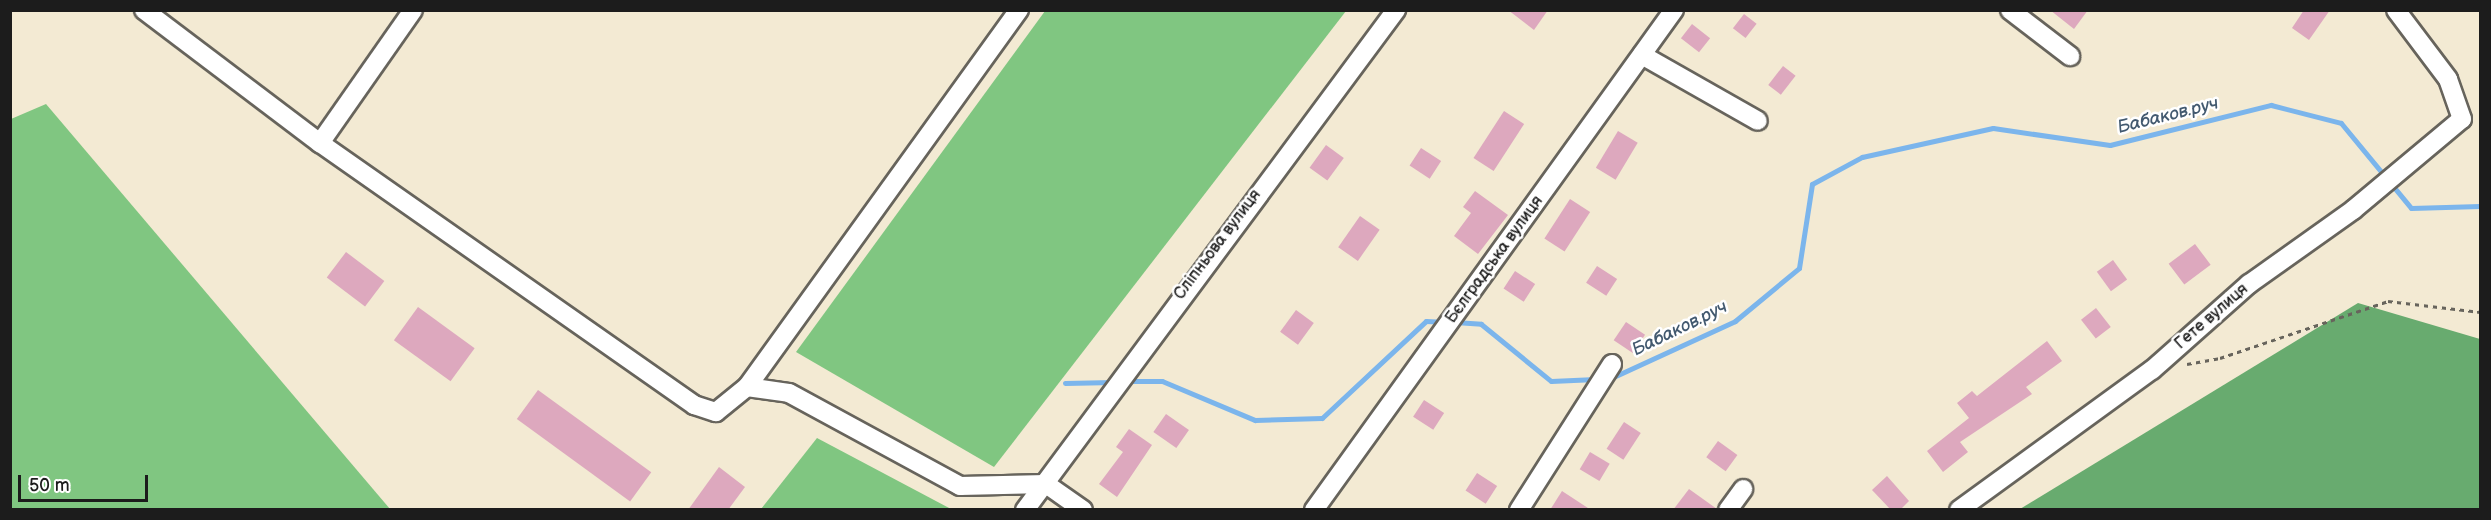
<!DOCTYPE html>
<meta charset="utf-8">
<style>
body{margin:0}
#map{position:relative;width:2491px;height:520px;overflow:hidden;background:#f3ead3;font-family:"Balsamiq Sans",sans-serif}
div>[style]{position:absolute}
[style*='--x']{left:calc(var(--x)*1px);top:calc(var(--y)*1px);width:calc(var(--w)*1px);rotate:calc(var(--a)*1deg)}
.green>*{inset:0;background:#80c681}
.forest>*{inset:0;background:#68ab6f}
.stream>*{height:5px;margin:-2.5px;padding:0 2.5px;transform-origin:2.5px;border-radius:2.5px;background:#7bb5ec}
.building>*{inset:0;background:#dda8be;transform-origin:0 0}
.path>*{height:3px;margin-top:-1.5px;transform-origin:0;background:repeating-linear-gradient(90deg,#67645c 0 4.5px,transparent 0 9px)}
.roads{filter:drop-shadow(2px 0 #67645c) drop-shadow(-2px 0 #67645c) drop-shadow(0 2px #67645c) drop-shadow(0 -2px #67645c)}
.minor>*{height:18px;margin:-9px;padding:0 9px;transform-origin:9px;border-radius:9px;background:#fff}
span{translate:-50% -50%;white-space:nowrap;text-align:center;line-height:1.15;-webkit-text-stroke:5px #fff;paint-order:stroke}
.street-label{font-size:16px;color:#1c1c1c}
.water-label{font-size:18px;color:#42596f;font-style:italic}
.frame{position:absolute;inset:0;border:12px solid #1c1c1c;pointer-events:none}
.scale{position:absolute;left:18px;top:475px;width:130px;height:27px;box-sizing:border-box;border:3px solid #1c1c1c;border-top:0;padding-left:8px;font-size:18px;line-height:21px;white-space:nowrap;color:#1c1c1c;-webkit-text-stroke:4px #fff;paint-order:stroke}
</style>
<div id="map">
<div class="green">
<i style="clip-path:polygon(1045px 11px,1346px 11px,994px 467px,796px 352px)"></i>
<i style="clip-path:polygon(46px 104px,390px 509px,11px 509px,11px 119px)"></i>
<i style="clip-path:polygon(817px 438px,951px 509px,761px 509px)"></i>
</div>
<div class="forest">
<i style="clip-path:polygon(2358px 303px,2480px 339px,2480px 509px,2020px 509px)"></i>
</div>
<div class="stream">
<i style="--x:1455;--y:322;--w:26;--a:4"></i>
<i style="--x:1481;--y:324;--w:90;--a:39.2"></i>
<i style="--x:1551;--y:381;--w:45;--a:-2.5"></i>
<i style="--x:1609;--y:379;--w:139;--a:-24.7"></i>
<i style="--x:1735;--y:321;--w:83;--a:-39.6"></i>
<i style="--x:1799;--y:268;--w:85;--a:-81.2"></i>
<i style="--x:1812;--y:184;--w:57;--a:-28.4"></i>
<i style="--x:1862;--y:157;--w:134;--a:-12.5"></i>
<i style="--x:1993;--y:128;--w:118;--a:8.3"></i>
<i style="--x:2110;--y:145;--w:166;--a:-14"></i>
<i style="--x:2271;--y:105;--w:72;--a:14.4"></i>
<i style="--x:2341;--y:123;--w:110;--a:50.5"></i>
<i style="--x:2411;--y:208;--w:69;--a:-1.7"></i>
<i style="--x:1126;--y:381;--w:36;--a:0"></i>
<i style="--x:1162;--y:381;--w:101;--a:22.8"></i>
<i style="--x:1255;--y:420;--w:67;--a:-1.7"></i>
<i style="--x:1322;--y:418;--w:142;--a:-43"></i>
<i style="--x:1426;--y:321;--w:20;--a:3"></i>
<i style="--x:1065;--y:383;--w:49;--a:-1.2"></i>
</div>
<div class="building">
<i style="clip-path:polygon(1508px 10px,1548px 10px,1534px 30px)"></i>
<i style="clip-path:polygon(2050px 10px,2088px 10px,2074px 29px)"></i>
<i style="clip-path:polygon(2304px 10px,2330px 10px,2309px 40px,2292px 28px)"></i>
<i style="left:1744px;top:14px;width:16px;height:18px;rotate:38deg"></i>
<i style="left:1692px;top:24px;width:23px;height:18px;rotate:38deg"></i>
<i style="left:1783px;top:66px;width:16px;height:24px;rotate:38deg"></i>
<i style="left:1504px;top:111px;width:24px;height:56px;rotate:33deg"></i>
<i style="left:1618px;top:131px;width:23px;height:43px;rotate:31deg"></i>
<i style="left:1326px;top:145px;width:22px;height:28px;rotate:36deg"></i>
<i style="left:1421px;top:148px;width:24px;height:21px;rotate:33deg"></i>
<i style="clip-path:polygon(1475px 191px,1508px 215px,1478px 254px,1454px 236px,1471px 213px,1463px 207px)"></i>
<i style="left:1570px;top:199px;width:24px;height:47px;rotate:33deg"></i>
<i style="left:1360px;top:216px;width:24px;height:38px;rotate:35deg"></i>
<i style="left:2195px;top:244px;width:26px;height:33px;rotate:53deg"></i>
<i style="left:346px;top:252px;width:48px;height:32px;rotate:37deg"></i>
<i style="left:2113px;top:260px;width:24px;height:20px;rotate:54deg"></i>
<i style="left:1597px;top:266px;width:24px;height:20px;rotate:33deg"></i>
<i style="left:1515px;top:271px;width:24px;height:21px;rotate:33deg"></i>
<i style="left:418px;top:307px;width:70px;height:41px;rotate:36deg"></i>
<i style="left:2096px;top:308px;width:24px;height:19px;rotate:52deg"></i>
<i style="left:1296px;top:310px;width:22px;height:27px;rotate:36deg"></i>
<i style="left:1626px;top:322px;width:23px;height:22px;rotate:34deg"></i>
<i style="clip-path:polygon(2047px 341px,2062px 361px,2026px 387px,2032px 394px,1960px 442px,1968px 452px,1943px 472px,1927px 451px,1969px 418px,1957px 403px,1972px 391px,1977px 396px)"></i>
<i style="left:538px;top:390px;width:140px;height:36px;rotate:36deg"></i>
<i style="left:1424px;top:400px;width:24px;height:20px;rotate:33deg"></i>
<i style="left:1166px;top:414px;width:28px;height:22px;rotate:35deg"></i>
<i style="left:1624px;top:422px;width:20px;height:32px;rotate:33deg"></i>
<i style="clip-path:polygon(1129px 429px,1152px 445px,1117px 497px,1099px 484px,1123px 452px,1116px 447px)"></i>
<i style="left:1718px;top:441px;width:24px;height:20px;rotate:36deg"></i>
<i style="left:1590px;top:452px;width:23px;height:20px;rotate:31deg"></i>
<i style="clip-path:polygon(719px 467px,745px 487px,728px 510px,688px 510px)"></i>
<i style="left:1477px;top:473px;width:24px;height:21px;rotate:33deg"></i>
<i style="clip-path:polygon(1887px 476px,1909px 501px,1900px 510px,1891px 510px,1872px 490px)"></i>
<i style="clip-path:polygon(1689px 489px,1717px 509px,1717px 510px,1673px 510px)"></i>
<i style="clip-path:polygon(1562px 491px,1591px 510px,1550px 510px)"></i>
</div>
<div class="path">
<i style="--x:2187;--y:364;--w:34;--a:-10"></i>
<i style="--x:2220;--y:358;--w:177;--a:-18.7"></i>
<i style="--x:2388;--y:301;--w:93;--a:6.8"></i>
</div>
<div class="roads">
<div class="minor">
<i style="--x:144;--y:10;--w:221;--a:37.1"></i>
<i style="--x:320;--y:143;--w:457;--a:35"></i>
<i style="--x:694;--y:405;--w:23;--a:18"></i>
<i style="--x:716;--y:412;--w:40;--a:-39"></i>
<i style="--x:747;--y:387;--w:465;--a:-54.2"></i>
<i style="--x:2010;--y:10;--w:76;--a:37.5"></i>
<i style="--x:1642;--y:55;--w:133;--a:29.6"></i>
<i style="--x:320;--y:143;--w:162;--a:-55"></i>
<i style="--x:747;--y:387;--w:42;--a:8.1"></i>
<i style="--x:789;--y:393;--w:195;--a:28.5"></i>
<i style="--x:960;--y:486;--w:86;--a:-1.3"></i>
<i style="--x:1046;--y:484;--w:45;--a:35.1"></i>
<i style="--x:1025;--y:510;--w:623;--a:-53.42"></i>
<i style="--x:1314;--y:510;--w:616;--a:-54.25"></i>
<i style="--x:1519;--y:510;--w:173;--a:-57.5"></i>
<i style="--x:1728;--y:510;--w:26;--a:-54"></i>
<i style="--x:1959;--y:510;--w:238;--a:-36"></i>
<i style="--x:2152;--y:370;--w:130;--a:-41.6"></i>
<i style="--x:2249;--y:284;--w:128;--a:-35.4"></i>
<i style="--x:2353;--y:210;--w:142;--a:-39.9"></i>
<i style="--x:2462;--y:119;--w:42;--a:-109.3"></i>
<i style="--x:2448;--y:79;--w:86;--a:-127"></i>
</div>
</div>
<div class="street-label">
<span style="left:1218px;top:245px;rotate:-53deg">Сліпньова вулиця</span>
<span style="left:1495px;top:260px;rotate:-54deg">Бєлградська вулиця</span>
<span style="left:2212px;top:317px;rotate:-41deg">Гете вулиця</span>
</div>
<div class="water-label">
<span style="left:2168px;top:116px;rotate:-14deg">Бабаков.руч</span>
<span style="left:1680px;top:329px;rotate:-26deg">Бабаков.руч</span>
</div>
<div class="frame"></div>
<div class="scale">50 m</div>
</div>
